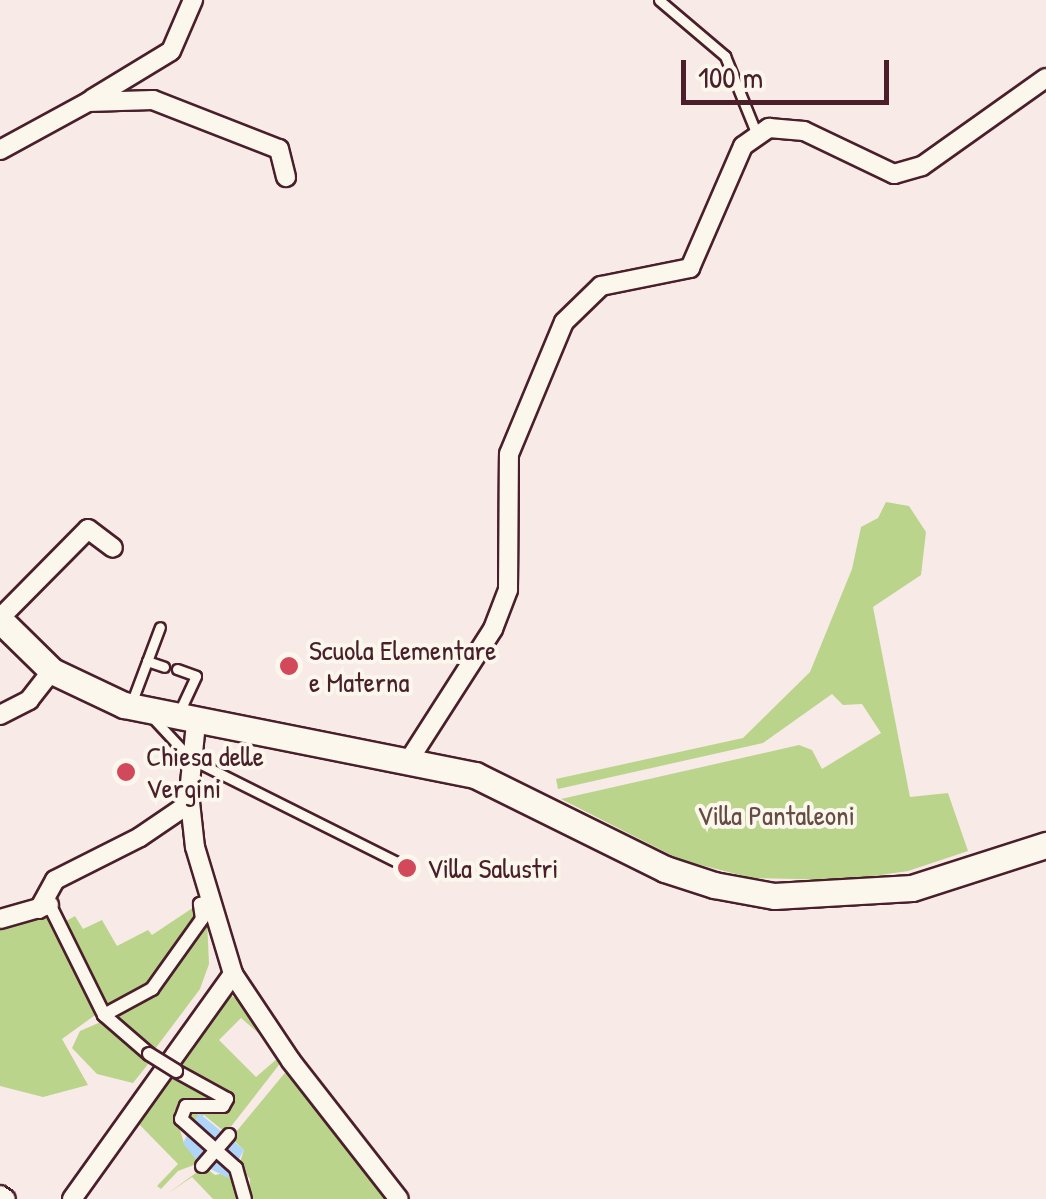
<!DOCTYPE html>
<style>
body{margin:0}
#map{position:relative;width:1046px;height:1199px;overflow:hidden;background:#f8eae6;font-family:"Patrick Hand",sans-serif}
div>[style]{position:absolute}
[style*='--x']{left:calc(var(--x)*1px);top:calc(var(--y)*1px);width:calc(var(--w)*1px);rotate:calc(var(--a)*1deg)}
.green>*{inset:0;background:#bbd48b}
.water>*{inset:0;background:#afd5f8}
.roads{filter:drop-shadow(2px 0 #4a1f2b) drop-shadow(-2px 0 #4a1f2b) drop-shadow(0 2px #4a1f2b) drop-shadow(0 -2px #4a1f2b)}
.service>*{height:9px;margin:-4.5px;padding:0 4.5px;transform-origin:4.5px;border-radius:4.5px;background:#fbf7ec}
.pedestrian>*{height:12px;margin:-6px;padding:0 6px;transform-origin:6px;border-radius:6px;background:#fbf7ec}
.minor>*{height:18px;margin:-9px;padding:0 9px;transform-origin:9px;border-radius:9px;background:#fbf7ec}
.secondary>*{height:25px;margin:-12.5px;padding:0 12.5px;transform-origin:12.5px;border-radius:12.5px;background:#fbf7ec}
.bridges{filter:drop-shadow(2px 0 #4a1f2b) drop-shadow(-2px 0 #4a1f2b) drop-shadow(0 2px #4a1f2b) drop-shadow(0 -2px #4a1f2b)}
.pedestrian-bridge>*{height:12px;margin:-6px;padding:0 6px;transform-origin:6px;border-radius:6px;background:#fbf7ec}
.dots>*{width:28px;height:28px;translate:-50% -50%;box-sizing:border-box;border:5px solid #fbf7ec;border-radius:50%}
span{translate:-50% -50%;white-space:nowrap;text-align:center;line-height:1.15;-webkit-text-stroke:8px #fbf7ec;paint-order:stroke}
.poi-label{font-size:28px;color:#4a1f2b}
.left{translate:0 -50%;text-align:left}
.park-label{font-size:28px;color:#664c43}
.scale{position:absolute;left:681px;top:60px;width:208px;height:45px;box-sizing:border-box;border:5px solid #4a1f2b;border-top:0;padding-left:12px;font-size:30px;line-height:35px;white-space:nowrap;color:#4a1f2b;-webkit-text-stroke:8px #fbf7ec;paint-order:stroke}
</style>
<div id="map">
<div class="green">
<i style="clip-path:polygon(886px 502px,909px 506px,926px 532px,921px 575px,873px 607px,910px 797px,948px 793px,968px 851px,908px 871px,846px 880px,752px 878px,681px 860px,561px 799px,799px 745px,812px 750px,822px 769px,881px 733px,862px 704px,843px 705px,832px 694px,763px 743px,558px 789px,556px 779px,743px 738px,810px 672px,852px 569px,861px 527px,878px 518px)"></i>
<i style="clip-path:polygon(197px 905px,197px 915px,150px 983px,106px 1010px,61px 924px,75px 916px,83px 929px,102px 920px,117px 946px,148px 930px,152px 935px)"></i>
<i style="clip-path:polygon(44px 909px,98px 1013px,62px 1039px,88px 1085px,43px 1097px,0 1086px,0 926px)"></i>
<i style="clip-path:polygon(207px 919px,209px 964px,200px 989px,152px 1053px,108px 1015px,152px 992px)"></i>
<i style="clip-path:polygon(225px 992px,245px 1004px,272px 1045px,241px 1018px,219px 1040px,256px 1077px,278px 1058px,282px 1061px,226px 1133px,204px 1115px,190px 1123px,184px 1113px,229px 1106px,172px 1063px)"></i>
<i style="clip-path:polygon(103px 1021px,149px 1063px,133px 1083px,97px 1074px,72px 1048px,80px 1031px)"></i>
<i style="clip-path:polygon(288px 1069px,393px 1199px,250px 1199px,250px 1179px,239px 1165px,244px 1150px,231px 1138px)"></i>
<i style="clip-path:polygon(168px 1070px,194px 1089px,223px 1099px,184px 1102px,174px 1111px,184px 1143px,199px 1163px,178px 1171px,161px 1189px,157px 1186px,178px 1164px,133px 1118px)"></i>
<i style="clip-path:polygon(204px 1167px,215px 1175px,234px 1171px,239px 1199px,213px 1199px,192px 1177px,167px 1194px)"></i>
</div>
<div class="water">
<i style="clip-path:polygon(199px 1113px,244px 1150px,228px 1178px,199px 1163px,183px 1143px)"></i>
</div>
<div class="roads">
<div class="service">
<i style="--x:659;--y:0;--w:87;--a:40.3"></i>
<i style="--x:725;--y:56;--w:85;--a:67.9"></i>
<i style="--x:147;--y:661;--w:18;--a:19"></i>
<i style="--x:177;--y:669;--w:20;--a:20"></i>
<i style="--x:196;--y:676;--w:40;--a:115"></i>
<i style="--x:131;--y:704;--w:82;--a:-69.4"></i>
<i style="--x:151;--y:716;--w:59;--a:47.1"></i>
<i style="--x:191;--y:759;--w:228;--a:26.6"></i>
</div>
<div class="pedestrian">
<i style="--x:49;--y:904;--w:124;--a:63.6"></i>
<i style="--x:104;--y:1015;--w:55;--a:-28.4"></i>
<i style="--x:152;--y:989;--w:86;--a:-54.5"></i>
<i style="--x:202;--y:919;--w:15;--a:-98"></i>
<i style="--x:200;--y:904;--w:10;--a:-17"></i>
<i style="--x:104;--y:1015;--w:60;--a:40.9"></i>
<i style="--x:176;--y:1071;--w:58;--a:28.8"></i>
<i style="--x:227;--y:1099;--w:8;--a:120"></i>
<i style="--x:223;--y:1106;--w:37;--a:180"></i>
<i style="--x:186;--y:1106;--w:14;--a:111"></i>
<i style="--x:181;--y:1119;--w:74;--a:41.7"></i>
<i style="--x:236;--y:1168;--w:32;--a:74"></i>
<i style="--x:202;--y:1166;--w:41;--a:-48.9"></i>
</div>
<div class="minor">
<i style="--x:92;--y:99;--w:92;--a:-31.3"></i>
<i style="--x:171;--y:51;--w:56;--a:-66.7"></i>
<i style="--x:0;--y:150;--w:100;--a:-28.6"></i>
<i style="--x:88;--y:102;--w:65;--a:-1.8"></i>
<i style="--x:153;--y:100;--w:135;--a:21.3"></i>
<i style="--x:279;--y:149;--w:29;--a:76"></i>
<i style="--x:0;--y:618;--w:125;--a:-45.3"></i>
<i style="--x:88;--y:529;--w:31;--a:37"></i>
<i style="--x:0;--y:715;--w:33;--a:-27"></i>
<i style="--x:29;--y:700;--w:37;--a:-52"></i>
<i style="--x:196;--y:723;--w:70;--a:95.7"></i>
<i style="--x:189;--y:793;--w:54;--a:83.7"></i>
<i style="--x:195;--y:847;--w:133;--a:73.3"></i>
<i style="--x:233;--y:974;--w:105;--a:56.3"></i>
<i style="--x:291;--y:1061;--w:175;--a:52"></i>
<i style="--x:409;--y:760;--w:156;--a:-57.3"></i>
<i style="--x:493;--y:629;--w:42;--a:-69"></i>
<i style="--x:508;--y:590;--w:136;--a:-89.6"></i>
<i style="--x:509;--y:454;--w:143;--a:-67.4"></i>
<i style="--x:564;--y:322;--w:52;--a:-44.2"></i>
<i style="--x:601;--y:286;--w:91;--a:-11.4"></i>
<i style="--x:690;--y:268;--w:133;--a:-66.5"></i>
<i style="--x:743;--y:146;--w:32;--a:-35"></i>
<i style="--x:769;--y:128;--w:35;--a:5"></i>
<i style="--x:804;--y:131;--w:100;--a:25.5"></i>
<i style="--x:894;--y:174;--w:29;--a:-16"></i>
<i style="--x:922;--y:166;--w:152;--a:-35.4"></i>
<i style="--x:39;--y:909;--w:33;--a:-61"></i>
<i style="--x:55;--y:880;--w:95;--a:-26.8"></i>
<i style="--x:140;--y:837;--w:60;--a:-34.2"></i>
<i style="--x:0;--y:919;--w:51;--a:-15.9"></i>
<i style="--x:0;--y:1195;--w:7;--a:34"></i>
<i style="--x:72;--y:1199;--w:277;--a:-54.4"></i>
</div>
<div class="secondary">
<i style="--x:0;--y:620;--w:73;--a:44.4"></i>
<i style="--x:52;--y:671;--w:80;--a:25.3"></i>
<i style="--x:124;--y:705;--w:358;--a:11.3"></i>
<i style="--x:475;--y:775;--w:212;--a:26.3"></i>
<i style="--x:665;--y:869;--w:52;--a:18.1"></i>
<i style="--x:714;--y:885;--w:61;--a:10.4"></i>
<i style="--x:774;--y:896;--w:138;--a:-3.3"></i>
<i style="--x:912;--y:888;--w:141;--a:-17.8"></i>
</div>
</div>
<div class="bridges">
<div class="pedestrian-bridge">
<i style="--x:149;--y:1054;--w:32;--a:32"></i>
</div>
</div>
<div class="dots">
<i style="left:289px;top:666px;background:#d1495b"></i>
<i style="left:126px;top:772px;background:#d1495b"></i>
<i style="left:407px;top:868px;background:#d1495b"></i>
</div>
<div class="poi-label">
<span class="left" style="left:309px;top:666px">Scuola Elementare<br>e Materna</span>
<span class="left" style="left:146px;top:772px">Chiesa delle<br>Vergini</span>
<span class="left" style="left:427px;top:868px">Villa Salustri</span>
</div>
<div class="park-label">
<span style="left:776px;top:815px">Villa Pantaleoni</span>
</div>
<div class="scale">100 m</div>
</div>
